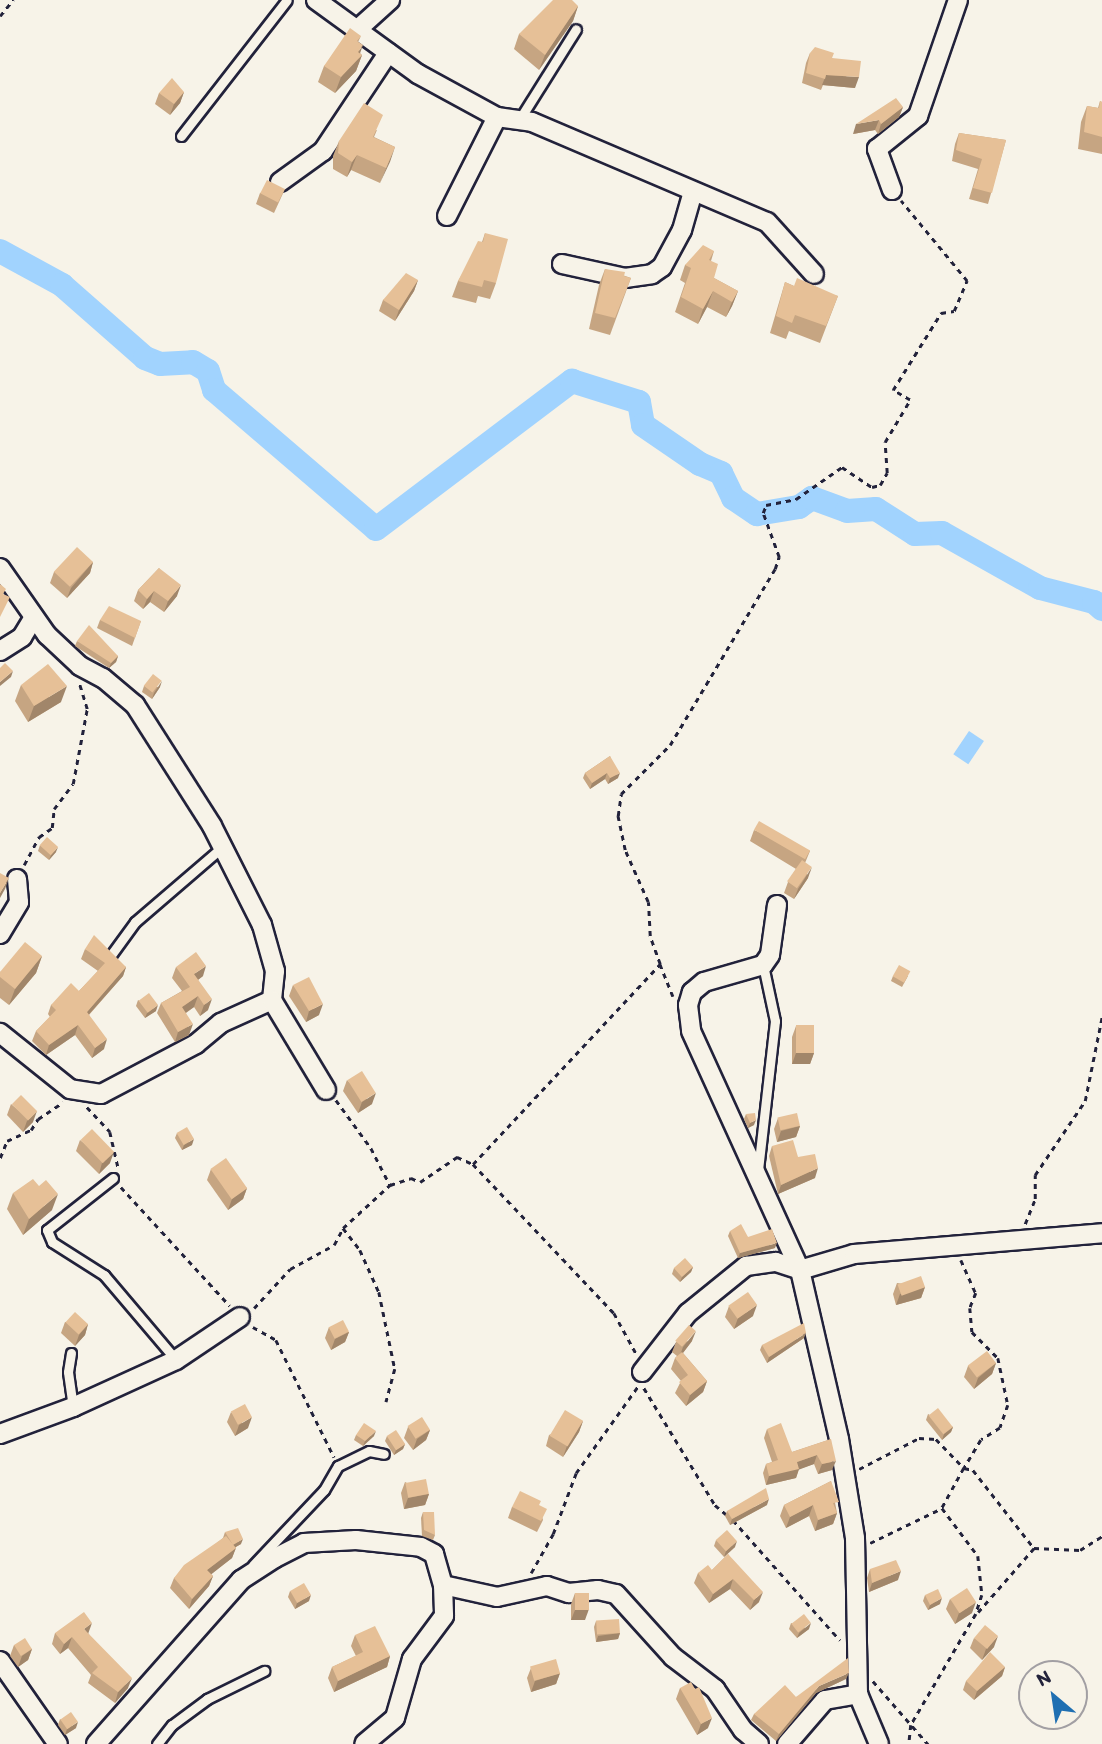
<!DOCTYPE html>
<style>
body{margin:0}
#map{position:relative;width:1102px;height:1744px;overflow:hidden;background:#f7f3e8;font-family:Itim,sans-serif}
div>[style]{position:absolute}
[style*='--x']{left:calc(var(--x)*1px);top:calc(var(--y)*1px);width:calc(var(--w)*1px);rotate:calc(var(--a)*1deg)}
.water>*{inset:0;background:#a1d3fe;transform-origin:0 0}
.river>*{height:24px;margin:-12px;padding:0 12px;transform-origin:12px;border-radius:12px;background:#a1d3fe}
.path>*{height:2.5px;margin-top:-1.25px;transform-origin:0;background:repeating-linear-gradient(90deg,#22223b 0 5px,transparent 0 10px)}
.roads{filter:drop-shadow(2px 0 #22223b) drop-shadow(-2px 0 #22223b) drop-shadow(0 2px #22223b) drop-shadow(0 -2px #22223b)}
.service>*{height:9px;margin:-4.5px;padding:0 4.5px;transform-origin:4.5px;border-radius:4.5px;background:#f7f3e8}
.minor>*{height:18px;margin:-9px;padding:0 9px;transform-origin:9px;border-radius:9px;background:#f7f3e8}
.wall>*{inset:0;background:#c6a582}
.shaded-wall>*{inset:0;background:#a1866a}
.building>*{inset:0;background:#e6c097;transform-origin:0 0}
span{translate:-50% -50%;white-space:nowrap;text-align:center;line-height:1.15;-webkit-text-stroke:5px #f7f3e8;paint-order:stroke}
.north{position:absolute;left:1018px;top:1660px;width:70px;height:70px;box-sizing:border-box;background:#f7f3e8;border:2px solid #a29fa3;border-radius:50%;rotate:331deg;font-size:19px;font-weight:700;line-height:28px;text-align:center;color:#22223b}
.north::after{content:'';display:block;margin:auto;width:24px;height:32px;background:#1f6fb2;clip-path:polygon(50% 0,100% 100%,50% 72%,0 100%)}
</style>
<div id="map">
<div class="water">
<i style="left:969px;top:731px;width:18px;height:28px;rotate:34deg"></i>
</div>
<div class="river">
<i style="--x:0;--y:251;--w:71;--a:28.7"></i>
<i style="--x:62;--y:285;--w:111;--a:41.3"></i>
<i style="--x:145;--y:358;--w:16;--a:22"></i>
<i style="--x:160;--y:364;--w:33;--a:-3"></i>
<i style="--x:193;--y:362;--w:17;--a:31"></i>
<i style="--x:208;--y:371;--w:20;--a:72"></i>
<i style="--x:214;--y:390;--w:213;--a:40.6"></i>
<i style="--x:376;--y:529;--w:246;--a:-37.1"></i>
<i style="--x:572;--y:381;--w:70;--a:17.4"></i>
<i style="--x:639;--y:402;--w:23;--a:80"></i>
<i style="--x:643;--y:425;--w:69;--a:34.4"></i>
<i style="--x:700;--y:464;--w:23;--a:23"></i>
<i style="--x:721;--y:473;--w:28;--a:64"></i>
<i style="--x:733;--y:498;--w:29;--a:34"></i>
<i style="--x:757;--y:514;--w:43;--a:-9.5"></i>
<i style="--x:799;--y:507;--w:16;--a:-35"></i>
<i style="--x:812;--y:498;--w:37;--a:20"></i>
<i style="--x:847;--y:511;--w:29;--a:-4"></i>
<i style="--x:876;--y:509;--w:46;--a:32.7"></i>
<i style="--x:915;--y:534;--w:27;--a:-2"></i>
<i style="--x:942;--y:533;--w:112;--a:29.3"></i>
<i style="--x:1040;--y:588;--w:56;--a:14.5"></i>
<i style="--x:1094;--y:602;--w:11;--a:41"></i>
</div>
<div class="path">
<i style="--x:0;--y:16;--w:21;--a:-51"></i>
<i style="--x:24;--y:865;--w:32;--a:-62"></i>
<i style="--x:39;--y:837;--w:16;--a:-35"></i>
<i style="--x:52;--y:828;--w:19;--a:-84"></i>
<i style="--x:54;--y:809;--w:31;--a:-53"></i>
<i style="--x:73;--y:784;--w:76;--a:-79.4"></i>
<i style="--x:87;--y:709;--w:27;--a:-107"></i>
<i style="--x:660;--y:964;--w:35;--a:68"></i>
<i style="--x:336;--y:1100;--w:59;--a:53.9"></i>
<i style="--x:371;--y:1148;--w:42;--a:62.8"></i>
<i style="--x:87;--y:1107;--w:34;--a:47"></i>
<i style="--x:110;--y:1132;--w:36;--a:77"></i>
<i style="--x:0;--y:1158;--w:18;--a:-68"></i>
<i style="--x:7;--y:1141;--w:26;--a:-25"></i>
<i style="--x:31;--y:1130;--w:13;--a:-58"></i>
<i style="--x:38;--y:1119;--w:30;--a:-34"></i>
<i style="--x:473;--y:1164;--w:274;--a:-46.9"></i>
<i style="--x:660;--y:964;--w:30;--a:-110"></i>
<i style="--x:650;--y:936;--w:34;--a:-93"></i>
<i style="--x:648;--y:902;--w:57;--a:-113.9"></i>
<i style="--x:625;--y:850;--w:35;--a:-102"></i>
<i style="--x:618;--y:816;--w:22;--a:-82"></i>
<i style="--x:621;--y:794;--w:69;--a:-45"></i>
<i style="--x:670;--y:745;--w:205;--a:-59.2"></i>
<i style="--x:775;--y:569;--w:13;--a:-72"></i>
<i style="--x:779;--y:557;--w:47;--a:-110"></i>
<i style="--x:763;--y:513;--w:9;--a:-69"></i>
<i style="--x:766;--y:505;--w:31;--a:-11"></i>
<i style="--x:796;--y:499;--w:56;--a:-34.8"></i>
<i style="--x:842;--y:467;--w:36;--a:34"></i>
<i style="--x:872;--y:487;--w:8;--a:-14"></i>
<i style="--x:880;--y:485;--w:14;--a:-60"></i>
<i style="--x:887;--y:473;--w:31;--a:-94"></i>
<i style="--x:885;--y:442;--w:49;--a:-59.2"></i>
<i style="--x:910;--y:400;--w:20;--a:-150"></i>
<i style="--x:893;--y:390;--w:91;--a:-58.1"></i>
<i style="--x:941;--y:313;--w:13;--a:-9"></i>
<i style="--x:954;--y:311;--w:33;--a:-67"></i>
<i style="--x:967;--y:281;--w:104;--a:-129.5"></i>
<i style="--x:121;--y:1187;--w:161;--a:47.5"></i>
<i style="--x:1025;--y:1224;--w:27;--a:-68"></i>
<i style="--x:1035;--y:1199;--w:24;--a:-90"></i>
<i style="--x:1035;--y:1175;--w:89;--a:-56"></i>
<i style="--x:1085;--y:1101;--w:86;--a:-78.6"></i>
<i style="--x:343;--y:1228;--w:28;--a:52"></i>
<i style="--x:360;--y:1250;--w:46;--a:65.7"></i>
<i style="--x:379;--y:1292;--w:79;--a:78.3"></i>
<i style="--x:395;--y:1369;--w:34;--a:105"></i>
<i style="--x:961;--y:1260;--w:36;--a:66"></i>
<i style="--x:976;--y:1293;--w:16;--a:112"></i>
<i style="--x:970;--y:1308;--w:24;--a:85"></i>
<i style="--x:972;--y:1332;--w:37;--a:45"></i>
<i style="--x:998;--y:1358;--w:48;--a:78"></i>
<i style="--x:1008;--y:1405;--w:24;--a:109"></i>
<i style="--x:1000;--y:1428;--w:22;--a:148"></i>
<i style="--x:981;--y:1440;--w:33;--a:121"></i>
<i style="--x:964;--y:1468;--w:9;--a:13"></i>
<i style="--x:973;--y:1470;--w:99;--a:52"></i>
<i style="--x:254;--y:1308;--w:53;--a:-47.3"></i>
<i style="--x:290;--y:1269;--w:50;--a:-28.6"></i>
<i style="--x:334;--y:1245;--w:19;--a:-62"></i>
<i style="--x:343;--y:1228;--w:64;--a:-42.5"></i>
<i style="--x:390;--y:1185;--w:22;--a:-18"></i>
<i style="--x:411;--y:1178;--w:10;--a:24"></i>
<i style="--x:420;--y:1182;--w:45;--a:-34"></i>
<i style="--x:457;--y:1157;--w:17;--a:24"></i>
<i style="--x:473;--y:1164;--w:205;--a:46.6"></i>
<i style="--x:614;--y:1313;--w:48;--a:61.3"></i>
<i style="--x:253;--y:1327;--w:26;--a:29"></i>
<i style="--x:276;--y:1340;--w:131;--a:63.6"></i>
<i style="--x:644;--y:1388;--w:137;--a:58.7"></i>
<i style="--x:715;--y:1505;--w:17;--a:40"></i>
<i style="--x:859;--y:1469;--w:68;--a:-27.3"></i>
<i style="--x:919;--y:1438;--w:17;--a:3"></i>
<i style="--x:936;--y:1439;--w:40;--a:46"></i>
<i style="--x:964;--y:1468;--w:46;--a:118.8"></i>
<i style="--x:942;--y:1508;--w:60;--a:53.1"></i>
<i style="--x:978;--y:1556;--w:39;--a:84"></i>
<i style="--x:982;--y:1595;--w:20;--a:108"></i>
<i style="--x:976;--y:1614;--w:129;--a:120.4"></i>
<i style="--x:911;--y:1725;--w:19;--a:96"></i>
<i style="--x:733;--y:1520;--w:161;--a:48.3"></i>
<i style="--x:870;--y:1543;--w:80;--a:-25.9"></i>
<i style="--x:531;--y:1573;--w:45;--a:-60.6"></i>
<i style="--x:553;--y:1534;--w:65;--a:-69.3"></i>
<i style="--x:576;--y:1473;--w:107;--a:-54.5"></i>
<i style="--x:978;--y:1612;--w:85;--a:-48.8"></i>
<i style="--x:1034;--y:1548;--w:46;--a:2.5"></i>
<i style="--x:1080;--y:1550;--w:26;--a:-32"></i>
<i style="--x:873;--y:1681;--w:84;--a:48.9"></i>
</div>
<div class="roads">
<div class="service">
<i style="--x:519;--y:120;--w:107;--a:-57.9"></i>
<i style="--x:181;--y:136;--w:172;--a:-52.1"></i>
<i style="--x:111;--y:955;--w:41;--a:-54"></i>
<i style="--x:135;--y:922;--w:113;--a:-40.7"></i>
<i style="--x:758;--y:1170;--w:150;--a:-83.5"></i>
<i style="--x:775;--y:1021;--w:57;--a:-102.1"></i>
<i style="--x:113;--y:1178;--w:84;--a:141.8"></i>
<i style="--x:47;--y:1230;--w:13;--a:67"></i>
<i style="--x:52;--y:1242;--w:62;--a:32.4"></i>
<i style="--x:104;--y:1275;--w:111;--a:49.7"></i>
<i style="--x:71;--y:1353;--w:19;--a:99"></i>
<i style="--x:68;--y:1372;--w:35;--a:82"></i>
<i style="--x:253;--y:1565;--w:103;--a:-46.6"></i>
<i style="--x:324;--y:1490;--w:28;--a:-60"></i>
<i style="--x:338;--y:1466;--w:34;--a:-26"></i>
<i style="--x:369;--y:1451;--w:15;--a:11"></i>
<i style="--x:157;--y:1744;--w:24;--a:-52"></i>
<i style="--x:172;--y:1725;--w:44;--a:-36.6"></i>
<i style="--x:207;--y:1699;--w:64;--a:-26.2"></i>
</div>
<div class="minor">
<i style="--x:316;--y:0;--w:126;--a:36"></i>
<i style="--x:418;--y:74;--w:90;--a:28.6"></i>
<i style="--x:497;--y:117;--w:35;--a:8"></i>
<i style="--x:532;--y:122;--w:255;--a:23.1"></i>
<i style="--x:767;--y:222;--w:70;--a:47.9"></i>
<i style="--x:359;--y:28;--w:42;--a:-42.1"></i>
<i style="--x:280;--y:182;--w:53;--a:-35.8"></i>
<i style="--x:323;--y:151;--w:118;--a:-56.4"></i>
<i style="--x:892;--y:190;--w:44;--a:-110.1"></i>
<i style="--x:877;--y:149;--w:53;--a:-38.8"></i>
<i style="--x:918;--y:116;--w:123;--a:-71"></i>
<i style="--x:447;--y:216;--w:111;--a:-63.2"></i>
<i style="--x:562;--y:264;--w:65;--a:12.5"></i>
<i style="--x:625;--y:278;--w:27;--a:-8"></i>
<i style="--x:652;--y:274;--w:12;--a:-35"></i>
<i style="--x:662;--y:267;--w:42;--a:-61.6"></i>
<i style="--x:682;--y:230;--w:40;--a:-74"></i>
<i style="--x:0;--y:568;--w:82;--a:55"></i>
<i style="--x:47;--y:635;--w:45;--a:43.2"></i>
<i style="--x:80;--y:666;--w:26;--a:28"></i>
<i style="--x:103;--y:678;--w:42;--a:40.2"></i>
<i style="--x:135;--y:705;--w:143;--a:57.5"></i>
<i style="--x:212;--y:826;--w:111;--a:63.2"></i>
<i style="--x:262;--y:925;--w:48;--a:74.2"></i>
<i style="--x:275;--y:971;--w:29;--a:96"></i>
<i style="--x:272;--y:1000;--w:56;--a:155.7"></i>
<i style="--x:221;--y:1023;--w:33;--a:140"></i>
<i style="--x:196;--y:1044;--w:107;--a:152.2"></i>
<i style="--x:101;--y:1094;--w:31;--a:-171"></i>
<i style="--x:70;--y:1089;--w:90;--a:-141.3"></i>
<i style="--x:0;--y:651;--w:26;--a:-32"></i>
<i style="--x:22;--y:637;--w:23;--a:-59"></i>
<i style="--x:777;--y:905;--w:50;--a:98"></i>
<i style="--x:770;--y:955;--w:12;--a:125"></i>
<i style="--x:763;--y:965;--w:61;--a:163.9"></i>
<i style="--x:704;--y:982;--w:16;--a:140"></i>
<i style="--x:692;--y:992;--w:14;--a:107"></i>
<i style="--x:688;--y:1005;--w:26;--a:83"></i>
<i style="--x:691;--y:1031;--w:263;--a:65.5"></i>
<i style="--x:800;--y:1270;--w:173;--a:77"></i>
<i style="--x:839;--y:1439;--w:100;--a:80.8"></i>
<i style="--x:855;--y:1538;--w:156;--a:88.9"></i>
<i style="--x:858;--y:1694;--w:54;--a:67.2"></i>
<i style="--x:0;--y:934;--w:37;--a:-59"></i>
<i style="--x:19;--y:902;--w:23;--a:-95"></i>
<i style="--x:272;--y:1000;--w:105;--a:59"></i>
<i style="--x:642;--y:1372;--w:75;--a:-52.1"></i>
<i style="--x:688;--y:1313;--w:75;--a:-39"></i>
<i style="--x:746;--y:1266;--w:30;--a:-8"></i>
<i style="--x:776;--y:1262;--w:25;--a:18"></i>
<i style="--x:800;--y:1270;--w:56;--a:-16.5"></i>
<i style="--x:854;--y:1254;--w:249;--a:-4.8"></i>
<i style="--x:0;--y:1434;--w:78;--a:-20.3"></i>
<i style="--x:73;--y:1407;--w:113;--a:-24.5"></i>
<i style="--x:176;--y:1360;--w:77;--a:-33.9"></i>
<i style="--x:443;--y:1585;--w:55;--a:12.5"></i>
<i style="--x:497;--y:1597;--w:51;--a:-12.4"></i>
<i style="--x:547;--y:1586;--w:23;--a:18"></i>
<i style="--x:569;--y:1593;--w:29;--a:-6"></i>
<i style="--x:598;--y:1590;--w:18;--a:13"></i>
<i style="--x:616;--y:1594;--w:85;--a:47.9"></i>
<i style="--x:673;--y:1657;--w:53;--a:37.3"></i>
<i style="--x:715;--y:1689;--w:50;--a:55.7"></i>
<i style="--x:743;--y:1730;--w:21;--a:41"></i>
<i style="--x:0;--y:1661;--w:101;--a:55.1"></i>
<i style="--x:96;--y:1744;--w:219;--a:-48.5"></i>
<i style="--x:241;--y:1580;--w:40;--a:-32.9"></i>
<i style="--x:275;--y:1558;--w:33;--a:-27"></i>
<i style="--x:304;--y:1543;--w:52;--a:-3.3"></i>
<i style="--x:356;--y:1540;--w:65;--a:6.1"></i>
<i style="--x:421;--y:1547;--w:15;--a:28"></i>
<i style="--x:434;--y:1554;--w:32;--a:74"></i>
<i style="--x:443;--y:1585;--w:31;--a:88"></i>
<i style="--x:444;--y:1616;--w:54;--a:126.7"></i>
<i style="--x:412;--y:1659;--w:61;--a:106.1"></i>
<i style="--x:395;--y:1718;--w:40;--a:140"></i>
<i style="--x:787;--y:1744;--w:58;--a:-49.2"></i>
<i style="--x:825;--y:1700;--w:34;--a:-10"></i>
</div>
</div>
<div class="wall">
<i style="clip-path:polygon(578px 6px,573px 21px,539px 70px,514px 49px,519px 34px)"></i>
<i style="clip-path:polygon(361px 36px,358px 42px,360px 53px,362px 55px,356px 71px,335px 93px,318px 82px,324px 66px)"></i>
<i style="clip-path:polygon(810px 53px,832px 58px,855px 88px,823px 85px,821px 90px,802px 83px,806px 63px)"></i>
<i style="clip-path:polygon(184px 92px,180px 103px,170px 115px,155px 104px,159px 93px)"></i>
<i style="clip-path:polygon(1100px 101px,1102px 102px,1102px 154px,1078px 149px,1081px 122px,1087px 106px,1098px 108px)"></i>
<i style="clip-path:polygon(903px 107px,899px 117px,878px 134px,875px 130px,853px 134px)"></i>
<i style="clip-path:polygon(377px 130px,374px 137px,395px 147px,380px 183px,351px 170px,347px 177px,333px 169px,333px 156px,339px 141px)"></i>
<i style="clip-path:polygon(959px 133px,1006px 140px,988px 204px,969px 199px,978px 169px,952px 161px,955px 144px)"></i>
<i style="clip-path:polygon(285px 189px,274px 213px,256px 204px,260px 193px)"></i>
<i style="clip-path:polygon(485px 233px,496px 283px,490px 299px,478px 296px,476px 303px,452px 297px,458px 281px,482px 242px)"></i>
<i style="clip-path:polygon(714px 251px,711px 261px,714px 278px,738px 291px,732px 306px,726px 317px,707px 307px,698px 324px,675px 312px,685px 283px,680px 280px,685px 265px)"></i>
<i style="clip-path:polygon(605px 269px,631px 278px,610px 335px,589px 329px,599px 285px)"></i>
<i style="clip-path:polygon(418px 280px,414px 291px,395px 321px,379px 311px,383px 300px)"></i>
<i style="clip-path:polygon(785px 282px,794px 286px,838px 296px,820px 343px,789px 331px,786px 339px,770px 333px)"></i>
<i style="clip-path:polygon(93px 562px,90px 573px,67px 598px,50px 583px,54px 572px)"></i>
<i style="clip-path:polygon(159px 568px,177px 596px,164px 612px,150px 602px,143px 609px,134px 601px,138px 590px)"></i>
<i style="clip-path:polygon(100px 620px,141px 621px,132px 646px,97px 628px)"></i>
<i style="clip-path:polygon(77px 641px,118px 656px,116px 662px,109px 668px,75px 646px)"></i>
<i style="clip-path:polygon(21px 685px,61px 702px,28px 722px,15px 701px)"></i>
<i style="clip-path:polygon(144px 686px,160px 687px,152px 699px,142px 692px)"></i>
<i style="clip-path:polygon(610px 756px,618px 778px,608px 784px,605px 779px,590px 789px,583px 778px,585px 773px)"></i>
<i style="clip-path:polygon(754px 830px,810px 851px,805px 863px,808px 878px,794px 899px,784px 893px,788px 882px,796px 869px,750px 841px)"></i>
<i style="clip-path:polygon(40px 845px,56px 852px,49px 860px,38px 851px)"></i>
<i style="clip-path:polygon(85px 949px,126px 967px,123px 976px,89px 1015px,104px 1049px,92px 1058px,75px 1035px,46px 1055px,32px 1041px,36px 1031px,50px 1017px,48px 1014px,51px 1005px,79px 991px,98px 971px,81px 959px)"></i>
<i style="clip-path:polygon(42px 956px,36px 973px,9px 1005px,0 998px,0 972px)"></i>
<i style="clip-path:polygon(176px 967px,203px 976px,198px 980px,208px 1010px,200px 1016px,194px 1007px,186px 1013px,189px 1035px,175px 1042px,157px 1013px,161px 1003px,182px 991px,172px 978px)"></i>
<i style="clip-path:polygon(893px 976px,908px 976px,902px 987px,891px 981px)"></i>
<i style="clip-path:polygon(293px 985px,319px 1015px,306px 1022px,289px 996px)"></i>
<i style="clip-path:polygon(138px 1000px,156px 1011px,145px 1018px,136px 1006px)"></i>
<i style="clip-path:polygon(796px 1026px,814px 1053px,810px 1064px,792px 1064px,792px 1037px)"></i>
<i style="clip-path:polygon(347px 1080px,372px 1104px,358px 1113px,343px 1091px)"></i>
<i style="clip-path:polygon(11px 1104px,33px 1122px,23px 1132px,7px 1115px)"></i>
<i style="clip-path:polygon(746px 1114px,754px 1125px,748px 1128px,744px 1119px)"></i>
<i style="clip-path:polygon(778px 1118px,800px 1126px,796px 1137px,777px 1142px,774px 1129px)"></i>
<i style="clip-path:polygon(177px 1133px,192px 1145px,182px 1150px,175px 1138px)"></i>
<i style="clip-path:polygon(80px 1140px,110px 1163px,99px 1174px,76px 1151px)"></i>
<i style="clip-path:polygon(772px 1146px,798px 1157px,815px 1178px,778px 1194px,769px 1156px)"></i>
<i style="clip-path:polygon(211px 1169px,247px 1188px,243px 1199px,228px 1210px,207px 1180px)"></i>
<i style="clip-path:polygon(13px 1193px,52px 1210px,23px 1235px,7px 1209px)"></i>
<i style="clip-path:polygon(730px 1231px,748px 1237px,775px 1248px,738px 1258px,728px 1236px)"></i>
<i style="clip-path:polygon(693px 1267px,691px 1272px,680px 1282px,672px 1274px,674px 1268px)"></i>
<i style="clip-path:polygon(897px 1283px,925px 1287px,921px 1298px,896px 1305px,893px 1294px)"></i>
<i style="clip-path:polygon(729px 1306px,753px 1316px,734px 1329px,725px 1317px)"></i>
<i style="clip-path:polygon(65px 1322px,88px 1324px,85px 1335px,75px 1346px,61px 1333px)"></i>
<i style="clip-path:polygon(329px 1327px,349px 1332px,345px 1342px,331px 1350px,325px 1338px)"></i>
<i style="clip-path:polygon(804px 1338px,767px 1363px,760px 1350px,762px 1345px)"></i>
<i style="clip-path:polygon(692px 1341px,683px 1353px,707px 1381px,703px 1392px,686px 1406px,675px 1393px,681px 1381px,671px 1369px,675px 1358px,677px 1356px,672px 1352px,676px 1342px)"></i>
<i style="clip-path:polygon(996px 1363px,992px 1374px,974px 1389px,964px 1377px,968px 1366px)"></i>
<i style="clip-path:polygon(231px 1412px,248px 1428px,235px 1436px,227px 1422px)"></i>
<i style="clip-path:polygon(928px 1414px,953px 1427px,951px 1432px,942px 1440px,926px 1420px)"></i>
<i style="clip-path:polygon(583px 1421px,579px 1432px,563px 1457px,546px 1446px,549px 1435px)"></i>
<i style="clip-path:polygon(408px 1427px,430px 1430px,426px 1440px,413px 1450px,404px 1438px)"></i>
<i style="clip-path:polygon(767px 1429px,792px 1452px,831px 1439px,832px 1470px,818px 1474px,814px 1464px,799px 1469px,796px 1478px,766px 1485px,763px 1473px,766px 1464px,772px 1462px,764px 1438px)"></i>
<i style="clip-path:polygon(356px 1435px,374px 1436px,363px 1446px,354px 1440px)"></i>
<i style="clip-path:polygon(387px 1436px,405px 1444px,403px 1449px,394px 1455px,385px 1441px)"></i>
<i style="clip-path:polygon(831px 1481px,837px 1513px,833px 1524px,815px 1531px,809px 1516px,786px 1528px,780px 1516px,784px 1505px)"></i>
<i style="clip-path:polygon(405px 1482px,429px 1494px,425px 1505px,404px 1509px,401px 1493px)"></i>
<i style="clip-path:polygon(767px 1505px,730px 1525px,725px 1516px,727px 1511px)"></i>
<i style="clip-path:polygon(539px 1506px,543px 1520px,537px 1532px,508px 1518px,512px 1507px)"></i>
<i style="clip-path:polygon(423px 1512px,435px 1535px,433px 1540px,422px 1536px,421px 1518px)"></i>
<i style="clip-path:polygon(225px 1532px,241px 1544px,236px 1547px,232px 1558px,211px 1574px,213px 1576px,209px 1586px,189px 1609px,170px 1588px,174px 1578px,223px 1538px)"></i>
<i style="clip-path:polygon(716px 1540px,735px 1547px,724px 1557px,714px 1546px)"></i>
<i style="clip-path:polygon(728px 1554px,759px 1602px,750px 1610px,730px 1589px,709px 1603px,694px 1583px,698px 1573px,712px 1570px)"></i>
<i style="clip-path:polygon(870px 1569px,898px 1580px,869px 1592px,867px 1578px)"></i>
<i style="clip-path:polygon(290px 1591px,309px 1601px,295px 1609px,288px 1597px)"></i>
<i style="clip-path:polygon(575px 1593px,585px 1620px,571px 1620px,571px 1604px)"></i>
<i style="clip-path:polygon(925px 1595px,940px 1604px,928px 1610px,923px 1601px)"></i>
<i style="clip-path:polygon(950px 1599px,972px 1613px,955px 1624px,946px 1609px)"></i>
<i style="clip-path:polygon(596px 1621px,620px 1633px,618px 1639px,596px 1642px,594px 1627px)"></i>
<i style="clip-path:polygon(791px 1623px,809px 1629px,797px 1638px,789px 1629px)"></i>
<i style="clip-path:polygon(55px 1633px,88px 1633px,128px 1688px,115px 1703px,88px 1683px,91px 1675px,68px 1648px,60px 1654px,52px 1644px)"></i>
<i style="clip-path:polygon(355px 1635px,390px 1656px,387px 1667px,334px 1692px,328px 1678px,332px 1667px,356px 1656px,351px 1646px)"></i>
<i style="clip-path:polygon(974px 1638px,994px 1647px,982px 1660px,970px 1648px)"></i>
<i style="clip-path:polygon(14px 1645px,32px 1649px,28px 1660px,18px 1667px,10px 1656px)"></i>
<i style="clip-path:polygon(1005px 1667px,1002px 1676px,974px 1700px,963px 1690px,966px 1681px)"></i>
<i style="clip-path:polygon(531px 1668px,560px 1673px,556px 1684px,531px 1692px,527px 1678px)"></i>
<i style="clip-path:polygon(846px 1679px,816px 1693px,776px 1741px,751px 1720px,754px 1714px,796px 1697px)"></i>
<i style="clip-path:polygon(680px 1688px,695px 1689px,708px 1728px,697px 1735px,676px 1699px)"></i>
<i style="clip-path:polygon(60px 1719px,76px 1728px,65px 1735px,58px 1725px)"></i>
</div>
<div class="shaded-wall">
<i style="clip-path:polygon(578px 6px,573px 21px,539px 70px,545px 55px)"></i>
<i style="clip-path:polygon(363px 45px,358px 59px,362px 55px,356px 71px,335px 93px,341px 77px)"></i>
<i style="clip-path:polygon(826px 75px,859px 77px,855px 88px,822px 85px)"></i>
<i style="clip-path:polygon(184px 92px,180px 103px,170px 115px,174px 104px)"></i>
<i style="clip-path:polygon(903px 107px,899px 117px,878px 134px,881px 124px)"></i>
<i style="clip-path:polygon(879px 120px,875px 130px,853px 134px,856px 124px)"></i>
<i style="clip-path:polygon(395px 147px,390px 162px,380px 183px,386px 168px)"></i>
<i style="clip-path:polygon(357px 155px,351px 170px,347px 177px,352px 162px)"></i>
<i style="clip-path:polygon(418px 280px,414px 291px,395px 321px,399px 310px)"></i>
<i style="clip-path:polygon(713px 291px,707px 307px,698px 324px,703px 309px)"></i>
<i style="clip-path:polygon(738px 291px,732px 306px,726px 317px,732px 302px)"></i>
<i style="clip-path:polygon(93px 562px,90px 573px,67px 598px,71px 588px)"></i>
<i style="clip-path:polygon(181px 585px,177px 596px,164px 612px,168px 601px)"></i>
<i style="clip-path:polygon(154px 591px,150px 602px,143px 609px,147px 599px)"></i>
<i style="clip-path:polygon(118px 656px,116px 662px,109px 668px,111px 663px)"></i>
<i style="clip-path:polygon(13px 671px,11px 677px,0 686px,0 682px)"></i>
<i style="clip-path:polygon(162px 681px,160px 687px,152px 699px,154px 693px)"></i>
<i style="clip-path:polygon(67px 686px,61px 702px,28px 722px,34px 706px)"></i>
<i style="clip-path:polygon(607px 773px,605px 779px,590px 789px,592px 783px)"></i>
<i style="clip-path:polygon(620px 773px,618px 778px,608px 784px,610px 778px)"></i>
<i style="clip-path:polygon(58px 847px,56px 852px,49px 860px,51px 855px)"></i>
<i style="clip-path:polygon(812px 867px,808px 878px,794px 899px,798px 889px)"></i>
<i style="clip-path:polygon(9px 878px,5px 889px,0 898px,0 893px)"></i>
<i style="clip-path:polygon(42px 956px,36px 973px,9px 1005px,15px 989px)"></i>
<i style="clip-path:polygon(206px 966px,203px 976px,191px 985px,194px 974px)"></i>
<i style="clip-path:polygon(126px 967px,123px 976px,83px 1021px,87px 1012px)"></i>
<i style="clip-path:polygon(198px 996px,194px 1007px,178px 1018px,182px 1007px)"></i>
<i style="clip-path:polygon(212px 999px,208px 1010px,200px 1016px,204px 1005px)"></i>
<i style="clip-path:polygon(323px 1004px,319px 1015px,306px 1022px,309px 1011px)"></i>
<i style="clip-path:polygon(158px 1005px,156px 1011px,145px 1018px,147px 1013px)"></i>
<i style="clip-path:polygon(193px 1024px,189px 1035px,175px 1042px,178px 1032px)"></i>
<i style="clip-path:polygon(78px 1025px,75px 1035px,46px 1055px,49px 1045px)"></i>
<i style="clip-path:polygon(107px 1039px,104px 1049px,92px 1058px,95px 1048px)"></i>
<i style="clip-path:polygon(796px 1053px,814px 1053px,810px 1064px,792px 1064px)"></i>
<i style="clip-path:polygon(376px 1093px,372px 1104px,358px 1113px,362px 1102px)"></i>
<i style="clip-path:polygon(37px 1111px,33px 1122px,23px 1132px,27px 1121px)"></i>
<i style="clip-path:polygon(756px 1120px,754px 1125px,748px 1128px,750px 1123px)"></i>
<i style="clip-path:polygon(800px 1126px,796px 1137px,777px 1142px,781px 1131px)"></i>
<i style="clip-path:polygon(194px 1139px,192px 1145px,182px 1150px,184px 1145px)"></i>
<i style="clip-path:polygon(114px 1152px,110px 1163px,99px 1174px,102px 1163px)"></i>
<i style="clip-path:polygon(818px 1168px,815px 1178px,778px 1194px,781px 1185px)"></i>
<i style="clip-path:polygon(247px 1188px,243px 1199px,228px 1210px,232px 1199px)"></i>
<i style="clip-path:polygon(58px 1194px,52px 1210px,23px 1235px,29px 1219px)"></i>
<i style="clip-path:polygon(777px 1243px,775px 1248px,738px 1258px,740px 1253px)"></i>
<i style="clip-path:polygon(693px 1267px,691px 1272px,680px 1282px,682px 1277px)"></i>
<i style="clip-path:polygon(925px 1287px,921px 1298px,896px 1305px,900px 1294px)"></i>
<i style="clip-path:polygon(757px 1305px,753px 1316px,734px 1329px,738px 1318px)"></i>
<i style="clip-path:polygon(88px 1324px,85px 1335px,75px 1346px,79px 1335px)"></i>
<i style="clip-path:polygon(696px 1331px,692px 1341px,679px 1358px,683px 1347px)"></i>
<i style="clip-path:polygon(349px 1332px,345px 1342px,331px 1350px,335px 1339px)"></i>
<i style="clip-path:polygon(806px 1333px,804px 1338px,767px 1363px,769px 1357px)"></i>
<i style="clip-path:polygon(996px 1363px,992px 1374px,974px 1389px,978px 1378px)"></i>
<i style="clip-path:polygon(707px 1381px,703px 1392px,686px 1406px,690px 1395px)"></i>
<i style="clip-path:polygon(252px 1417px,248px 1428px,235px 1436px,239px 1425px)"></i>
<i style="clip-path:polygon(583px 1421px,579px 1432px,563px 1457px,567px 1446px)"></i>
<i style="clip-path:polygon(953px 1427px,951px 1432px,942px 1440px,944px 1434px)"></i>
<i style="clip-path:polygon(430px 1430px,426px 1440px,413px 1450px,417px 1439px)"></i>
<i style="clip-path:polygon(376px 1431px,374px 1436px,363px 1446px,365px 1441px)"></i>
<i style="clip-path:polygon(405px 1444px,403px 1449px,394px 1455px,396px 1450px)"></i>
<i style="clip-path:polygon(817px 1455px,814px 1464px,798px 1470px,799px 1469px,796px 1478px,766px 1485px,769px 1476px,797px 1462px)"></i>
<i style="clip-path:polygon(836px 1461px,832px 1470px,818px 1474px,822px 1464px)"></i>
<i style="clip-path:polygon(429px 1494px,425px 1505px,404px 1509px,408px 1498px)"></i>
<i style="clip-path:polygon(769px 1499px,767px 1505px,730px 1525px,732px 1519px)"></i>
<i style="clip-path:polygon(813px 1505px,809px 1516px,786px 1528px,790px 1517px)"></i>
<i style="clip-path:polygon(837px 1513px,833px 1524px,815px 1531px,818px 1520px)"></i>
<i style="clip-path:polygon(243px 1539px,241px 1544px,230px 1550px,232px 1545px)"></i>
<i style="clip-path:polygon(737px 1541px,735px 1547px,724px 1557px,726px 1551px)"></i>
<i style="clip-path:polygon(236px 1548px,232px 1558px,204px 1580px,207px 1570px)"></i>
<i style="clip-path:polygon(901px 1571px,898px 1580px,869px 1592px,872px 1583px)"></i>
<i style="clip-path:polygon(213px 1576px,209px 1586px,189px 1609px,192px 1599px)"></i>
<i style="clip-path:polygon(733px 1579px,730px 1589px,709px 1603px,713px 1594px)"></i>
<i style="clip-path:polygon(763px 1592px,759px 1602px,750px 1610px,754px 1600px)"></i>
<i style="clip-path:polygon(311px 1595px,309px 1601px,295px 1609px,297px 1603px)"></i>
<i style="clip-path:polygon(942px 1598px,940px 1604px,928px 1610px,930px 1605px)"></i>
<i style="clip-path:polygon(976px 1602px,972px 1613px,955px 1624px,959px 1613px)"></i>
<i style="clip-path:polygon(589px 1609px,585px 1620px,571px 1620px,575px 1610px)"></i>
<i style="clip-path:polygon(92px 1623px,88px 1634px,84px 1629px)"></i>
<i style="clip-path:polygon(811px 1623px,809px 1629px,797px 1638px,799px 1633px)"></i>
<i style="clip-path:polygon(620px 1633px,618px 1639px,596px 1642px,598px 1636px)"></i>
<i style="clip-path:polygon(998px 1636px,994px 1647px,982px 1660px,986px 1649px)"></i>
<i style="clip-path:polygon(72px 1637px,68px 1648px,60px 1654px,64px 1644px)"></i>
<i style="clip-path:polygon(32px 1649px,28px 1660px,18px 1667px,22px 1656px)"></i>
<i style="clip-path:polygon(390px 1656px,387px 1667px,334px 1692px,338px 1681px)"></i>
<i style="clip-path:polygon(1005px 1667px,1002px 1676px,974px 1700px,977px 1691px)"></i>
<i style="clip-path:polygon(560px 1673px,556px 1684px,531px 1692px,535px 1681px)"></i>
<i style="clip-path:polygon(849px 1673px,846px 1679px,816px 1693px,776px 1741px,779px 1734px,819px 1686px)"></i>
<i style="clip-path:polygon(132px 1678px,128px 1688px,115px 1703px,118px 1692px)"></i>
<i style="clip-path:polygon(712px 1718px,708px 1728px,697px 1735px,701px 1724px)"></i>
<i style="clip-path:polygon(78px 1722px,76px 1728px,65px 1735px,67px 1729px)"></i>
</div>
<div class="building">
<i style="clip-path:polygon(553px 0,572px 0,578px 6px,545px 55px,519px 34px)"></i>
<i style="clip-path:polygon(350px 28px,361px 36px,357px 41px,363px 45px,358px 52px,362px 55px,341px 77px,324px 66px)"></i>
<i style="clip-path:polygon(815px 47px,834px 53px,832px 58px,861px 61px,859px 77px,826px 75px,825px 79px,806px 73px,810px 53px)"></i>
<i style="clip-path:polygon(172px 78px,184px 92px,174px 104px,159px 93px)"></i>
<i style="clip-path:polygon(896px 98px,903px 107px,881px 124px,879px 120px,856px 124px)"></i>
<i style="clip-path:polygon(1100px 101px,1102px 102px,1102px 137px,1084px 132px,1087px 106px,1099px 108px)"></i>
<i style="clip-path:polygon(364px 103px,383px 115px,373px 137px,395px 147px,386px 168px,357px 155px,352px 162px,338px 153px,339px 141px)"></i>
<i style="clip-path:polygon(959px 133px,1006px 140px,992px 193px,973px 188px,982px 159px,956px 150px)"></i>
<i style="left:267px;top:180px;width:20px;height:15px;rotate:27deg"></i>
<i style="clip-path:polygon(485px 233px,508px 239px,496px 283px,484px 280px,482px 287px,458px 281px,478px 241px,483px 242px)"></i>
<i style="clip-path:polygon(703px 245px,714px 251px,709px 260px,718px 264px,714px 278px,738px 291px,732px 302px,713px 291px,703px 309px,681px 297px,691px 268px,685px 265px)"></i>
<i style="clip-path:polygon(605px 269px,625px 272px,624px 276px,631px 278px,615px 318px,595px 313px)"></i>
<i style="clip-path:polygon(406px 273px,418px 280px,399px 310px,383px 300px)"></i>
<i style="clip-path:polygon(797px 278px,838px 296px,826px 326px,795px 315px,792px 323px,776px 316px,785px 282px,794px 286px)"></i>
<i style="left:77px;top:547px;width:22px;height:34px;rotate:43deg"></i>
<i style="clip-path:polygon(159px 568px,181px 585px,168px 601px,154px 591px,147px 599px,138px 590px)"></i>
<i style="clip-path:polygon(0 584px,6px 589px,3px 594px,10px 597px,0 617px)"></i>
<i style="clip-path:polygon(109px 606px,141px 621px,135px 638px,100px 620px)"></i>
<i style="clip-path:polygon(89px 625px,118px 656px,111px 663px,77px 641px)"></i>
<i style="clip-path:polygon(5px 663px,13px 671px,0 682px,0 668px)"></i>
<i style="clip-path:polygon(48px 664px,67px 686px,34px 706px,21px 685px)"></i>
<i style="left:153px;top:674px;width:11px;height:15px;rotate:38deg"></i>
<i style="clip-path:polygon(610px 756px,620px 773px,610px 778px,607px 773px,592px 783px,585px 773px)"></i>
<i style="left:759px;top:821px;width:59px;height:10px;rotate:30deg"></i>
<i style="left:47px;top:837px;width:15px;height:11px;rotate:42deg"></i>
<i style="left:802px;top:860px;width:12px;height:26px;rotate:35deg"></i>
<i style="clip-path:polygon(0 873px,9px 878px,0 893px)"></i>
<i style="clip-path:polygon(94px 935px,126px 967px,87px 1012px,107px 1039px,95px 1048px,78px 1025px,49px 1045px,36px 1031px,56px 1010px,51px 1005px,71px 983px,79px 991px,105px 963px,85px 949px)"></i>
<i style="clip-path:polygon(25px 942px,42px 956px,15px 989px,0 977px,0 972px)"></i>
<i style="clip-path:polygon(196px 952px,206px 966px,194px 974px,212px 999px,204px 1005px,198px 996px,182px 1007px,193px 1024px,178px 1032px,161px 1003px,190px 987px,176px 967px)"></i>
<i style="left:899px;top:965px;width:13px;height:13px;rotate:29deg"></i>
<i style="clip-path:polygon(309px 977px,323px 1004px,309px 1011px,293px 985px)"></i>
<i style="left:149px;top:993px;width:15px;height:13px;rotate:53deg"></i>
<i style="left:814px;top:1025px;width:28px;height:18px;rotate:90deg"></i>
<i style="left:362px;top:1071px;width:26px;height:17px;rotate:58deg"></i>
<i style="left:21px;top:1095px;width:23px;height:13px;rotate:45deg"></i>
<i style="clip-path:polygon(755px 1113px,756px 1120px,750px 1123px,746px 1114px)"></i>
<i style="left:797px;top:1113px;width:13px;height:20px;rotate:77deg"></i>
<i style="left:187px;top:1127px;width:14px;height:12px;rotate:60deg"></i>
<i style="left:92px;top:1129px;width:32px;height:16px;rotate:46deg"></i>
<i style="clip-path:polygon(793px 1140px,798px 1157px,815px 1154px,818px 1168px,781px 1185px,772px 1146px)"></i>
<i style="left:226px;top:1158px;width:37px;height:19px;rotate:55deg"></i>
<i style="clip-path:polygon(33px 1179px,39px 1186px,46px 1180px,58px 1194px,29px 1219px,13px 1193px)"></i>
<i style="clip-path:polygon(741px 1224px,748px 1237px,772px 1229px,777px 1243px,740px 1253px,730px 1231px)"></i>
<i style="left:685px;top:1258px;width:12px;height:15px;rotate:48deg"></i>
<i style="left:921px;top:1276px;width:12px;height:25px;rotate:70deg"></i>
<i style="left:748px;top:1292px;width:16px;height:24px;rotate:55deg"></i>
<i style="left:75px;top:1312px;width:18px;height:14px;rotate:43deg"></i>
<i style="left:343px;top:1320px;width:13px;height:16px;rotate:63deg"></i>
<i style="clip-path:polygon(804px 1323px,806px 1333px,769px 1357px,762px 1345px)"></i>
<i style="left:689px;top:1325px;width:9px;height:21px;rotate:41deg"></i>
<i style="left:987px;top:1351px;width:15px;height:24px;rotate:53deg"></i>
<i style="clip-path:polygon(682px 1352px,707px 1381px,690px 1395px,679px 1382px,688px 1375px,675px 1358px)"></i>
<i style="left:245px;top:1404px;width:15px;height:16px;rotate:62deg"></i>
<i style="left:938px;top:1408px;width:24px;height:12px;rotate:52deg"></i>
<i style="left:565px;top:1410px;width:21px;height:30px;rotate:31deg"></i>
<i style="left:422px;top:1417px;width:15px;height:17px;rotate:58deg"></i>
<i style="clip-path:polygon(364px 1423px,376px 1431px,365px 1441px,356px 1435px)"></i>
<i style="clip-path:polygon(781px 1423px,792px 1452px,831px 1439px,836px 1461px,822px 1464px,817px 1455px,797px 1462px,799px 1469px,769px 1476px,766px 1464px,778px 1460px,767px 1429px)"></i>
<i style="left:396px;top:1430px;width:17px;height:11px;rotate:57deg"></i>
<i style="left:426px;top:1479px;width:15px;height:21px;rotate:79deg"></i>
<i style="clip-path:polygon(831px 1481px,839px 1502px,833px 1503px,837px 1513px,818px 1520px,813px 1505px,790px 1517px,784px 1505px)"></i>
<i style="clip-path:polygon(766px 1488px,769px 1499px,732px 1519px,727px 1511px)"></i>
<i style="clip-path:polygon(520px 1491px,541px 1501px,539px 1505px,547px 1509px,541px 1521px,512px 1507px)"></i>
<i style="clip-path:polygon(423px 1512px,434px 1512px,435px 1535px,424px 1530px)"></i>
<i style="clip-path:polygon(238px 1528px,243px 1539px,233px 1545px,225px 1532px)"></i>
<i style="left:727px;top:1530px;width:15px;height:15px;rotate:48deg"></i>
<i style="clip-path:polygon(226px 1536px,236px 1548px,207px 1570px,213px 1576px,192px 1599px,174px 1578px,184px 1565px)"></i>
<i style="clip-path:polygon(728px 1554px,763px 1592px,754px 1600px,733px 1579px,713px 1594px,698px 1573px,708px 1565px,712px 1570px)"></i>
<i style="clip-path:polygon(896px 1560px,901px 1571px,872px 1583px,870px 1569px)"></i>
<i style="left:304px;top:1583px;width:14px;height:16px;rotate:60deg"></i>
<i style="left:967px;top:1588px;width:17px;height:20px;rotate:57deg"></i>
<i style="clip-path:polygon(938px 1589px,942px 1598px,930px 1605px,925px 1595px)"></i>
<i style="left:575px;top:1593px;width:14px;height:17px"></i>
<i style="clip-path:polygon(84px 1612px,92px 1623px,84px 1629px,132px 1678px,118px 1692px,92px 1673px,98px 1667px,72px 1637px,64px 1644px,55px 1633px)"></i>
<i style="left:804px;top:1614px;width:11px;height:16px;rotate:52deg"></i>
<i style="left:619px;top:1619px;width:14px;height:23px;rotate:86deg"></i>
<i style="left:985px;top:1625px;width:17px;height:17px;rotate:40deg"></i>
<i style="clip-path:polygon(375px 1626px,390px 1656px,338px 1681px,332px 1667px,363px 1652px,355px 1635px)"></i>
<i style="left:25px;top:1638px;width:13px;height:13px;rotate:58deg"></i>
<i style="clip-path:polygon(990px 1652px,1005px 1667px,977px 1691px,966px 1681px)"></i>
<i style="clip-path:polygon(848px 1658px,849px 1673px,819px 1686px,779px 1734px,754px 1714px,785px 1685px,796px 1697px)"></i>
<i style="left:556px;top:1659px;width:15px;height:27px;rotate:74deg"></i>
<i style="clip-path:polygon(691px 1682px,695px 1689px,699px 1687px,712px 1718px,701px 1724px,680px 1688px)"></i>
<i style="left:71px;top:1712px;width:12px;height:13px;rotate:55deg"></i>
</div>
<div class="north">N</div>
</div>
